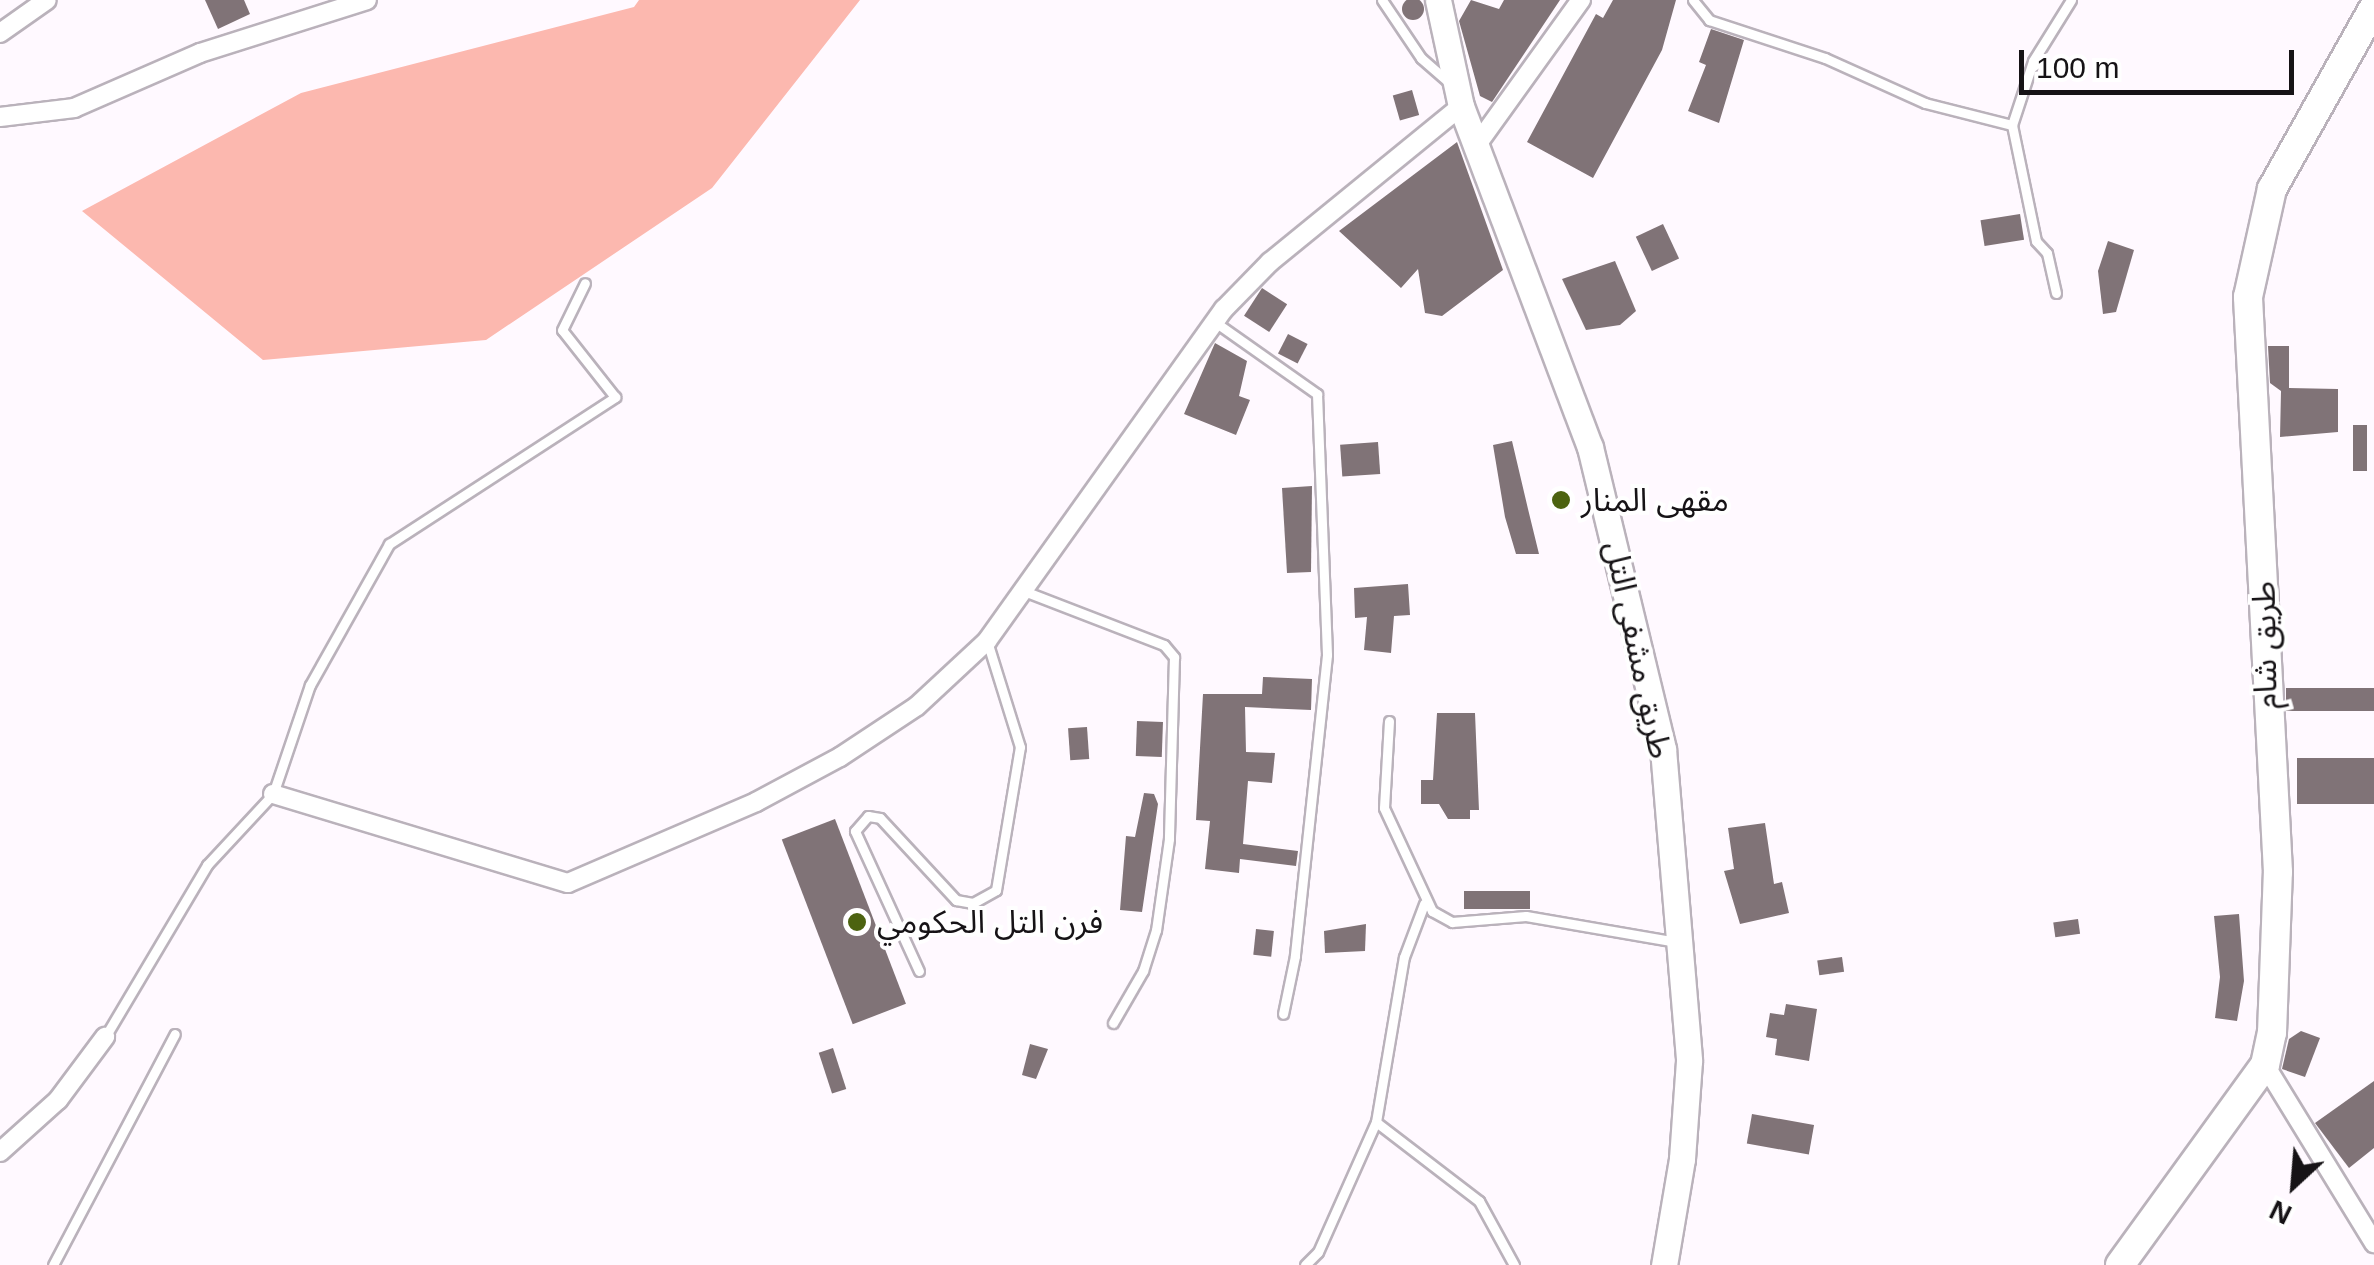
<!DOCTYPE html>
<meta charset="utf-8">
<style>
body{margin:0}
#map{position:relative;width:2374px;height:1265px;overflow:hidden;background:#fff9ff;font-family:Arial,"Noto Sans Arabic",sans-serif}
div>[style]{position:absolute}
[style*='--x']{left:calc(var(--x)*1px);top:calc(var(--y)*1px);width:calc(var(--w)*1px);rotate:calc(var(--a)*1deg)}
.green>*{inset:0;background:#fcb8af}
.building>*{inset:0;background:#807377;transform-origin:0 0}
.round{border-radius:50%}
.roads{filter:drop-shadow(2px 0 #bab2bb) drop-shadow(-2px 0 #bab2bb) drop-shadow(0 2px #bab2bb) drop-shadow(0 -2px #bab2bb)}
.lane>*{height:9px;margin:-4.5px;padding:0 4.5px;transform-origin:4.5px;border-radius:4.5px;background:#fff}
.street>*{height:18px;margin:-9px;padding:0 9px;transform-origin:9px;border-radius:9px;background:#fff}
.secondary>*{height:25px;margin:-12.5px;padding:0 12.5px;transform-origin:12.5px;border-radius:12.5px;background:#fff}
.primary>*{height:28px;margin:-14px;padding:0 14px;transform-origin:14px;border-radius:14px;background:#fff}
.dots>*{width:28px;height:28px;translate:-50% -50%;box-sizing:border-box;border:5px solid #fff;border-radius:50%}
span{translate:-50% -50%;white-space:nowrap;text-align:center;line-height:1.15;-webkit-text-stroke:8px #fff;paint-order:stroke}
.poi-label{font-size:32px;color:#161316}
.left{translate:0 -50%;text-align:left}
.street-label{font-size:32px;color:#161316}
.north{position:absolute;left:2244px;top:1135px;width:100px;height:100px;-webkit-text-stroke:8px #fff;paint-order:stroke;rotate:206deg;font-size:28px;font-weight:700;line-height:40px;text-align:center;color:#161316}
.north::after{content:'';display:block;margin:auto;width:35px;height:45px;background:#161316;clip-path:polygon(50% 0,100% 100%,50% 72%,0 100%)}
.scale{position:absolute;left:2019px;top:50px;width:275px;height:45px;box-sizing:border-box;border:5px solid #161316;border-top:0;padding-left:12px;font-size:30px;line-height:35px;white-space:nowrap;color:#161316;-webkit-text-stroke:8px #fff;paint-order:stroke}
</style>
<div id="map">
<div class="green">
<i style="clip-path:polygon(639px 0,860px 0,712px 188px,486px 340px,263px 360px,82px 211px,301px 93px,634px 7px)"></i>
</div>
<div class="building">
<i class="round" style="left:1402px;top:-2px;width:22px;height:22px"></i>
<i style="clip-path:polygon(205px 0,244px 0,250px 14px,218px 29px)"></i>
<i style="clip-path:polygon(1471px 0,1499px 9px,1504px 0,1560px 0,1492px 102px,1480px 96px,1459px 21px)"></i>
<i style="clip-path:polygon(1613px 0,1676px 0,1662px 50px,1593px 178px,1527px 142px,1596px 14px,1603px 18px)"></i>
<i style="clip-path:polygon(1711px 29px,1744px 40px,1719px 123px,1688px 111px,1706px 65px,1699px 62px)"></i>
<i style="left:1412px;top:90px;width:26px;height:20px;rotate:74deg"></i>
<i style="clip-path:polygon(1457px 142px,1503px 270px,1442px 316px,1425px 313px,1418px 269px,1401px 288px,1339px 231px)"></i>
<i style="left:2020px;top:214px;width:26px;height:40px;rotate:81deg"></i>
<i style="left:1663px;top:224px;width:38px;height:30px;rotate:65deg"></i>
<i style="clip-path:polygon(2108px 241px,2134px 250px,2116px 312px,2103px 314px,2098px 271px)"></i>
<i style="clip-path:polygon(1615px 261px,1636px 311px,1620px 325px,1586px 330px,1562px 279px)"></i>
<i style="left:1262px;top:288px;width:30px;height:33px;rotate:33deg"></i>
<i style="left:1288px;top:334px;width:22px;height:22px;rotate:27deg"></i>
<i style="clip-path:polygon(1215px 343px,1247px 361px,1239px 396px,1250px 400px,1236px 435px,1184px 414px)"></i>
<i style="clip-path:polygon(2268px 346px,2289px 346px,2289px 388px,2338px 389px,2338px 432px,2280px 437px,2281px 391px,2270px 383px)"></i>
<i style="left:2353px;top:425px;width:14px;height:46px"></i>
<i style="clip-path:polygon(1512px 441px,1528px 509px,1539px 554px,1516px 554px,1505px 517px,1493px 445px)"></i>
<i style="left:1378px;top:442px;width:32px;height:38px;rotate:86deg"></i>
<i style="clip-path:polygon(1312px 486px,1311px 572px,1287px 573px,1282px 488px)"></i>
<i style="clip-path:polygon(1408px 584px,1410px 615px,1394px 616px,1391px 653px,1364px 650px,1367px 617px,1355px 618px,1354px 588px)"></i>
<i style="clip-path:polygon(1263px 677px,1312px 679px,1311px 710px,1245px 707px,1246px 752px,1275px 753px,1272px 783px,1248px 781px,1243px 844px,1298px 851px,1296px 866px,1240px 859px,1239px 873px,1205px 869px,1210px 821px,1196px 820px,1203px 694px,1262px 694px)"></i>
<i style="left:2374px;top:688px;width:23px;height:88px;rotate:90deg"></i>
<i style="clip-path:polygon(1437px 713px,1475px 713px,1479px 810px,1470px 810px,1470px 819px,1448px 819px,1439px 804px,1421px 804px,1421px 780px,1433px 780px)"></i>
<i style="left:1137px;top:721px;width:26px;height:35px;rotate:2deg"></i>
<i style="left:1087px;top:727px;width:32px;height:19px;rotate:86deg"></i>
<i style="left:2374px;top:758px;width:46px;height:77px;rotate:90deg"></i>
<i style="clip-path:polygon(1144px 793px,1154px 794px,1158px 804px,1142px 912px,1120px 910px,1126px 836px,1135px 837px)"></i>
<i style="left:835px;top:819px;width:198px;height:57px;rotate:69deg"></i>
<i style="clip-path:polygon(1765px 823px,1774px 884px,1782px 882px,1789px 913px,1740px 924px,1724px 871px,1734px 869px,1728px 828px)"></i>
<i style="left:1464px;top:891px;width:66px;height:18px"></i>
<i style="clip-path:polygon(2239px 914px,2244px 981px,2237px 1021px,2215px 1018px,2220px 977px,2214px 916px)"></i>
<i style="left:2078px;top:919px;width:15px;height:25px;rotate:82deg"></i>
<i style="clip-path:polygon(1366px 924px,1365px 951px,1325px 953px,1324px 931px)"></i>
<i style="left:1256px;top:929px;width:18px;height:26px;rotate:6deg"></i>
<i style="left:1842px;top:957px;width:15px;height:25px;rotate:82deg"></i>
<i style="clip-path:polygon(1786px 1004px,1817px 1009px,1809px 1061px,1775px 1055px,1777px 1039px,1766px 1037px,1770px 1013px,1784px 1015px)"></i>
<i style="clip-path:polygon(2301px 1031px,2320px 1038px,2305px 1077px,2282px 1069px,2289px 1039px)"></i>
<i style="clip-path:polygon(1030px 1044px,1048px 1049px,1036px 1079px,1022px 1075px)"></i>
<i style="left:833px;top:1048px;width:43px;height:15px;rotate:72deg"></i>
<i style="clip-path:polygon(2374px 1081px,2374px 1148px,2349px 1168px,2315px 1123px)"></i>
<i style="left:1752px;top:1114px;width:63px;height:30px;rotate:10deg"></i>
</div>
<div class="roads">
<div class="lane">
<i style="--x:1382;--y:0;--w:70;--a:56.1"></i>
<i style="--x:1421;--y:58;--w:37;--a:41"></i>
<i style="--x:1693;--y:0;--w:26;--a:51"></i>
<i style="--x:1709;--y:20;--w:122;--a:18.1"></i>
<i style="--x:1825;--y:58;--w:110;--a:24.2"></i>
<i style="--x:1925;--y:103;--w:90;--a:14.2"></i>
<i style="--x:2056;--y:293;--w:41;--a:-102.7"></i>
<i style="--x:2047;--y:253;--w:16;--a:-133"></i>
<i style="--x:2036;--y:241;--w:118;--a:-101.7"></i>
<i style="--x:2012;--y:125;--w:67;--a:-71.8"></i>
<i style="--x:2033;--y:61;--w:72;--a:-58.1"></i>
<i style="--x:1215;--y:322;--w:125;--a:35.2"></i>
<i style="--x:1317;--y:394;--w:261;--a:87.8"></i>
<i style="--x:1327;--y:655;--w:303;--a:96.1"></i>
<i style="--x:1295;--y:956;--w:59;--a:101.7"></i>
<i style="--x:1024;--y:591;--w:150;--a:21.1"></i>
<i style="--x:1164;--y:645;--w:16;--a:50"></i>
<i style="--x:1174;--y:657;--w:182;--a:91.6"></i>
<i style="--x:1169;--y:839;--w:92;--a:98.1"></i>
<i style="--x:1156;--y:930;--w:43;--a:107.6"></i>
<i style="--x:1143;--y:971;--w:60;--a:120"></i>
<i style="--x:1389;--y:721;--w:87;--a:93.3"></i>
<i style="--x:1384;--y:808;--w:114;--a:65"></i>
<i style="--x:1432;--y:911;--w:23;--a:29"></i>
<i style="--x:1452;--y:922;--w:74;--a:-4.6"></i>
<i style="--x:1526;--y:916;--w:153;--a:9.8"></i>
<i style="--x:919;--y:971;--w:154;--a:-114.6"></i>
<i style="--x:855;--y:831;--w:20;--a:-49"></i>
<i style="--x:868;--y:816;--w:12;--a:9"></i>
<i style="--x:880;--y:818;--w:112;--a:47.2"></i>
<i style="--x:956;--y:900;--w:17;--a:10"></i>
<i style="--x:973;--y:903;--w:26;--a:-29"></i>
<i style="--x:996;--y:890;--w:145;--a:-80.5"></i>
<i style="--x:1020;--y:747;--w:111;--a:-107.3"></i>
<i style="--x:105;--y:1037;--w:200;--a:-59.3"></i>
<i style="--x:207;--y:865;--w:97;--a:-47.1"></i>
<i style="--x:273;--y:794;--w:115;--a:-71.3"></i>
<i style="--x:310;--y:685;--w:162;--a:-60.7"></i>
<i style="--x:389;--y:544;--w:270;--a:-33"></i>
<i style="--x:615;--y:397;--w:85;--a:-128.3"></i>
<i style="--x:562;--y:330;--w:52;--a:-63.9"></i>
<i style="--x:1376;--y:1122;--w:130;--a:37.5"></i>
<i style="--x:1479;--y:1201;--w:73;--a:61.3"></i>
<i style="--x:53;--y:1265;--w:261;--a:-62.2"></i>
<i style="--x:1305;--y:1265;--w:18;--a:-45"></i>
<i style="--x:1318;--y:1252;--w:142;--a:-66"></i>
<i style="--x:1376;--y:1122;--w:167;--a:-80.4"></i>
<i style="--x:1404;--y:957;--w:57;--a:-69.3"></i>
</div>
<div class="street">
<i style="--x:0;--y:33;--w:57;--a:-35.1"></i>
<i style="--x:0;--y:117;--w:75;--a:-6.9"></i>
<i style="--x:74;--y:108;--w:137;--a:-23.6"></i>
<i style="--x:200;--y:53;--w:175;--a:-17.6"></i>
<i style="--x:1476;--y:146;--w:180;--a:-54.3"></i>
<i style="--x:273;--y:794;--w:308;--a:16.8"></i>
<i style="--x:568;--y:883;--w:205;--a:-23.3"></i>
<i style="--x:756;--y:802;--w:95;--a:-28.2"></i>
<i style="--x:840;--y:757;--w:92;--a:-33.5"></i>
<i style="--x:917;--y:706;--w:96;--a:-42.9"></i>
<i style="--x:987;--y:641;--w:408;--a:-54.5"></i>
<i style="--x:1224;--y:309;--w:66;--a:-45.6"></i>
<i style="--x:1270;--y:262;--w:247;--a:-39.2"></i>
<i style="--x:2265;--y:1065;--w:209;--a:58.5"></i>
<i style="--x:0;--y:1152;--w:78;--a:-41.9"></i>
<i style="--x:58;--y:1100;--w:79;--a:-53.3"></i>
</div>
<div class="secondary">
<i style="--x:1438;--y:0;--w:108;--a:77.8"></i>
<i style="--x:1461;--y:106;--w:365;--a:69.3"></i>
<i style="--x:1590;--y:447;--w:311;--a:76.4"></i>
<i style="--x:1663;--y:749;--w:313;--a:85.2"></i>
<i style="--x:1689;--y:1061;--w:98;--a:94.1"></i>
<i style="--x:1682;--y:1159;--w:108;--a:99.6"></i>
</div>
<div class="primary">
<i style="--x:2120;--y:1265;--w:247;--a:-54.1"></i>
<i style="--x:2265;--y:1065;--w:33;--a:-78"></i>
<i style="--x:2272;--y:1033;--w:161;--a:-87.9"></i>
<i style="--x:2278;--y:872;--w:576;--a:-92.99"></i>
<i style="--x:2248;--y:297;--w:111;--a:-77.5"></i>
<i style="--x:2272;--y:189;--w:209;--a:-60.7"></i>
</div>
</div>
<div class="dots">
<i style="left:1561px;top:500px;background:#4c6310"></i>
<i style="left:857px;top:922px;background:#4c6310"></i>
</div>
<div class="poi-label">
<span class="left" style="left:1581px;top:500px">مقهى المنار</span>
<span class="left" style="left:877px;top:922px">فرن التل الحكومي</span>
</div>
<div class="street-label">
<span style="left:2265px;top:645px;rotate:-91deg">طريق شام</span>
<span style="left:1638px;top:650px;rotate:78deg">طريق مشفى التل</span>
</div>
<div class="north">N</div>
<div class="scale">100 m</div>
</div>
